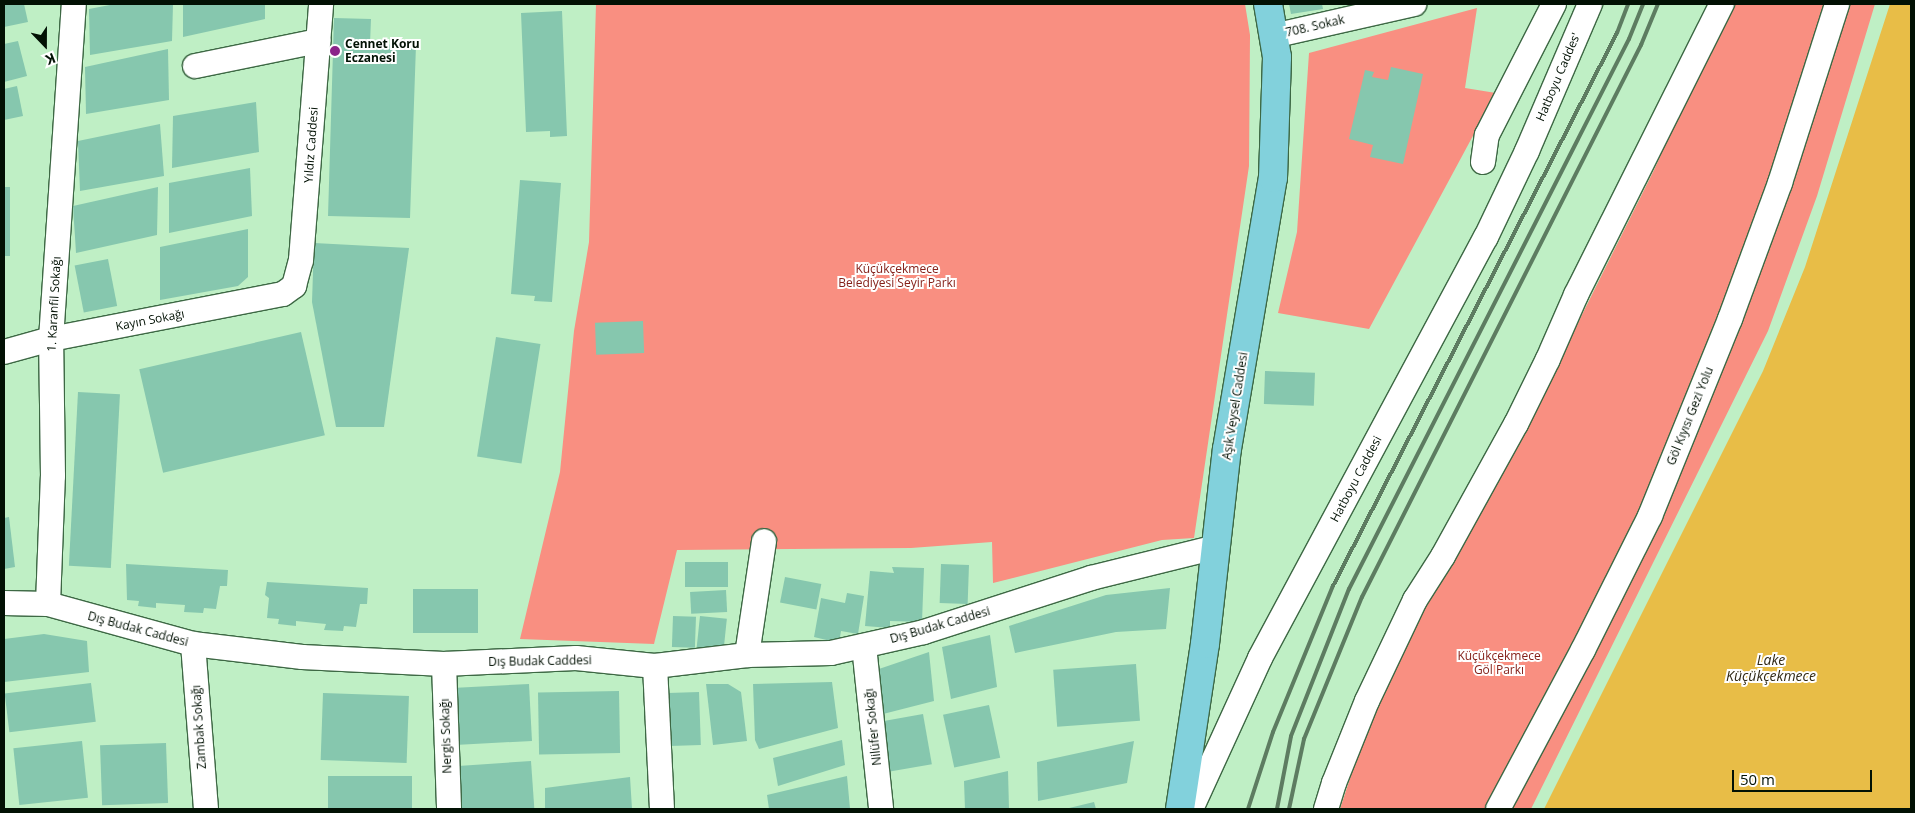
<!DOCTYPE html>
<meta charset="utf-8">
<style>
body{margin:0}
#map{position:relative;width:1915px;height:813px;overflow:hidden;background:#bfefc5;font-family:"Open Sans",sans-serif}
div>[style]{position:absolute}
[style*='--x']{left:calc(var(--x)*1px);top:calc(var(--y)*1px);width:calc(var(--w)*1px);rotate:calc(var(--a)*1deg)}
.green>*{inset:0;background:#f98f81}
.water>*{inset:0;background:#e8bd47}
.building>*{inset:0;background:#86c7ae;transform-origin:0 0}
.roads{filter:drop-shadow(1px 0 #3d6844) drop-shadow(-1px 0 #3d6844) drop-shadow(0 1px #3d6844) drop-shadow(0 -1px #3d6844)}
.minor>*{height:24px;margin:-12px;padding:0 12px;transform-origin:12px;border-radius:12px;background:#fff}
.major>*{height:28px;margin:-14px;padding:0 14px;transform-origin:14px;border-radius:14px;background:#82d1dc}
.rail>*{height:4px;margin:-2px;padding:0 2px;transform-origin:2px;border-radius:2px;background:#5d7c61}
.dots>*{width:14px;height:14px;translate:-50% -50%;box-sizing:border-box;border:2px solid #fff;border-radius:50%}
span{translate:-50% -50%;white-space:nowrap;text-align:center;line-height:1.15;-webkit-text-stroke:4px #fff;paint-order:stroke}
.street-label{font-size:12px;color:#021104}
.poi-label{font-size:12px;color:#021104;font-weight:700}
.left{translate:0 -50%;text-align:left}
.park-label{font-size:12px;color:#85211a}
.water-label{font-size:14px;color:#302815;font-style:italic}
.frame{position:absolute;inset:0;border:5px solid #021104;pointer-events:none}
.north{position:absolute;left:20px;top:20px;width:50px;height:50px;-webkit-text-stroke:4px #fff;paint-order:stroke;rotate:158deg;font-size:14px;font-weight:700;line-height:20px;text-align:center;color:#021104}
.north::after{content:'';display:block;margin:auto;width:18px;height:22px;background:#021104;clip-path:polygon(50% 0,100% 100%,50% 72%,0 100%)}
.scale{position:absolute;left:1732px;top:770px;width:140px;height:22px;box-sizing:border-box;border:2px solid #021104;border-top:0;padding-left:6px;font-size:15px;line-height:18px;white-space:nowrap;color:#021104;-webkit-text-stroke:4px #fff;paint-order:stroke}
</style>
<div id="map">
<div class="green">
<i style="clip-path:polygon(596px 4px,1245px 4px,1250px 35px,1249px 166px,1194px 538px,1162px 540px,993px 583px,992px 542px,911px 548px,677px 550px,654px 644px,520px 639px,560px 472px,574px 331px,589px 242px)"></i>
<i style="clip-path:polygon(1728px 4px,1875px 4px,1817px 196px,1768px 331px,1531px 809px,1340px 809px,1373px 708px,1424px 602px,1557px 365px,1654px 170px)"></i>
<i style="clip-path:polygon(1477px 8px,1465px 88px,1496px 93px,1369px 329px,1278px 313px,1297px 232px,1309px 53px)"></i>
</div>
<div class="water">
<i style="clip-path:polygon(1890px 4px,1911px 4px,1911px 809px,1544px 809px,1763px 371px,1805px 267px)"></i>
</div>
<div class="building">
<i style="clip-path:polygon(4px 4px,24px 4px,28px 22px,4px 27px)"></i>
<i style="clip-path:polygon(115px 4px,173px 4px,172px 41px,90px 55px,89px 9px)"></i>
<i style="clip-path:polygon(183px 4px,265px 4px,265px 19px,183px 37px)"></i>
<i style="clip-path:polygon(1289px 4px,1322px 4px,1323px 9px,1291px 14px)"></i>
<i style="clip-path:polygon(562px 11px,567px 136px,550px 137px,550px 131px,526px 132px,521px 13px)"></i>
<i style="clip-path:polygon(334px 18px,371px 19px,370px 44px,416px 45px,410px 218px,328px 216px)"></i>
<i style="clip-path:polygon(18px 41px,27px 76px,4px 82px,4px 44px)"></i>
<i style="clip-path:polygon(168px 49px,169px 100px,86px 114px,85px 67px)"></i>
<i style="clip-path:polygon(1391px 67px,1423px 74px,1403px 164px,1370px 157px,1373px 145px,1349px 139px,1365px 70px,1374px 72px,1372px 77px,1388px 80px)"></i>
<i style="clip-path:polygon(17px 86px,23px 116px,4px 120px,4px 89px)"></i>
<i style="clip-path:polygon(256px 102px,259px 152px,172px 168px,173px 116px)"></i>
<i style="clip-path:polygon(160px 124px,164px 176px,80px 191px,78px 141px)"></i>
<i style="clip-path:polygon(250px 168px,252px 216px,169px 233px,169px 183px)"></i>
<i style="clip-path:polygon(520px 180px,561px 183px,552px 302px,534px 301px,535px 296px,511px 294px)"></i>
<i style="left:10px;top:187px;width:69px;height:6px;rotate:90deg"></i>
<i style="clip-path:polygon(158px 187px,157px 235px,76px 253px,73px 206px)"></i>
<i style="clip-path:polygon(248px 229px,248px 277px,238px 286px,160px 300px,160px 247px)"></i>
<i style="clip-path:polygon(314px 243px,409px 248px,384px 427px,336px 427px,312px 302px)"></i>
<i style="left:108px;top:259px;width:48px;height:34px;rotate:79deg"></i>
<i style="left:643px;top:321px;width:32px;height:48px;rotate:88deg"></i>
<i style="left:301px;top:332px;width:106px;height:166px;rotate:77deg"></i>
<i style="left:496px;top:337px;width:45px;height:121px;rotate:9deg"></i>
<i style="left:1265px;top:371px;width:50px;height:33px;rotate:2deg"></i>
<i style="left:78px;top:392px;width:42px;height:174px;rotate:3deg"></i>
<i style="clip-path:polygon(9px 517px,15px 567px,4px 569px,4px 518px)"></i>
<i style="left:728px;top:562px;width:25px;height:43px;rotate:90deg"></i>
<i style="clip-path:polygon(126px 564px,228px 570px,227px 586px,220px 586px,216px 609px,204px 608px,203px 613px,184px 612px,185px 605px,156px 603px,156px 608px,138px 606px,139px 601px,127px 600px)"></i>
<i style="left:941px;top:564px;width:28px;height:39px;rotate:2deg"></i>
<i style="clip-path:polygon(892px 567px,924px 568px,922px 622px,890px 621px,890px 628px,865px 626px,870px 571px,894px 573px)"></i>
<i style="left:785px;top:577px;width:37px;height:26px;rotate:11deg"></i>
<i style="clip-path:polygon(267px 582px,368px 588px,367px 604px,360px 604px,356px 627px,344px 626px,343px 631px,324px 630px,326px 624px,296px 621px,296px 626px,278px 624px,279px 619px,267px 618px,269px 598px,265px 595px)"></i>
<i style="clip-path:polygon(1170px 588px,1166px 629px,1116px 632px,1015px 653px,1009px 626px,1106px 595px)"></i>
<i style="left:478px;top:589px;width:44px;height:65px;rotate:90deg"></i>
<i style="left:726px;top:590px;width:22px;height:36px;rotate:87deg"></i>
<i style="clip-path:polygon(847px 593px,864px 596px,858px 634px,841px 631px,839px 643px,814px 637px,821px 598px,845px 603px)"></i>
<i style="left:673px;top:616px;width:23px;height:31px;rotate:2deg"></i>
<i style="left:700px;top:616px;width:27px;height:32px;rotate:6deg"></i>
<i style="clip-path:polygon(44px 634px,87px 641px,89px 672px,4px 682px,4px 639px)"></i>
<i style="clip-path:polygon(990px 635px,997px 687px,951px 699px,942px 647px)"></i>
<i style="clip-path:polygon(929px 652px,934px 701px,883px 714px,873px 671px)"></i>
<i style="left:1136px;top:664px;width:57px;height:83px;rotate:86deg"></i>
<i style="clip-path:polygon(832px 682px,838px 728px,759px 749px,755px 740px,753px 684px)"></i>
<i style="left:91px;top:683px;width:39px;height:87px;rotate:83deg"></i>
<i style="left:529px;top:684px;width:57px;height:77px;rotate:87deg"></i>
<i style="clip-path:polygon(706px 684px,728px 684px,741px 692px,747px 741px,713px 745px)"></i>
<i style="left:619px;top:691px;width:62px;height:81px;rotate:89deg"></i>
<i style="left:699px;top:692px;width:53px;height:31px;rotate:88deg"></i>
<i style="left:323px;top:693px;width:86px;height:67px;rotate:2deg"></i>
<i style="left:989px;top:705px;width:54px;height:47px;rotate:78deg"></i>
<i style="left:923px;top:714px;width:51px;height:44px;rotate:80deg"></i>
<i style="clip-path:polygon(842px 740px,845px 765px,778px 786px,773px 758px)"></i>
<i style="left:82px;top:741px;width:57px;height:69px;rotate:84deg"></i>
<i style="clip-path:polygon(1134px 741px,1127px 783px,1038px 801px,1037px 762px)"></i>
<i style="left:166px;top:743px;width:60px;height:66px;rotate:88deg"></i>
<i style="left:531px;top:761px;width:48px;height:73px;rotate:86deg"></i>
<i style="clip-path:polygon(1008px 771px,1009px 809px,965px 809px,964px 781px)"></i>
<i style="left:328px;top:776px;width:84px;height:33px"></i>
<i style="clip-path:polygon(847px 776px,850px 809px,769px 809px,767px 795px)"></i>
<i style="clip-path:polygon(630px 777px,632px 809px,545px 809px,545px 788px)"></i>
<i style="clip-path:polygon(1094px 802px,1096px 809px,1065px 809px)"></i>
</div>
<div class="roads">
<div class="minor">
<i style="--x:1273;--y:36;--w:145;--a:-12.8"></i>
<i style="--x:195;--y:66;--w:126;--a:-11.5"></i>
<i style="--x:1483;--y:162;--w:27;--a:-82"></i>
<i style="--x:1487;--y:135;--w:147;--a:-62.9"></i>
<i style="--x:4;--y:352;--w:49;--a:-15.5"></i>
<i style="--x:51;--y:339;--w:236;--a:-11"></i>
<i style="--x:283;--y:294;--w:14;--a:-36"></i>
<i style="--x:294;--y:286;--w:27;--a:-75"></i>
<i style="--x:301;--y:260;--w:257;--a:-85.5"></i>
<i style="--x:4;--y:603;--w:44;--a:1.3"></i>
<i style="--x:48;--y:604;--w:150;--a:15.4"></i>
<i style="--x:193;--y:644;--w:110;--a:6.8"></i>
<i style="--x:302;--y:657;--w:142;--a:2.8"></i>
<i style="--x:444;--y:664;--w:132;--a:-2.6"></i>
<i style="--x:576;--y:658;--w:79;--a:5.8"></i>
<i style="--x:655;--y:666;--w:93;--a:-6.8"></i>
<i style="--x:747;--y:655;--w:84;--a:-1.4"></i>
<i style="--x:831;--y:653;--w:95;--a:-12.7"></i>
<i style="--x:924;--y:632;--w:176;--a:-17.9"></i>
<i style="--x:1091;--y:578;--w:129;--a:-13.9"></i>
<i style="--x:48;--y:604;--w:128;--a:-87.8"></i>
<i style="--x:53;--y:476;--w:137;--a:-90.8"></i>
<i style="--x:51;--y:339;--w:336;--a:-86.1"></i>
<i style="--x:193;--y:644;--w:166;--a:85.5"></i>
<i style="--x:864;--y:646;--w:164;--a:84"></i>
<i style="--x:747;--y:655;--w:115;--a:-81.5"></i>
<i style="--x:444;--y:664;--w:145;--a:88"></i>
<i style="--x:655;--y:666;--w:143;--a:87.2"></i>
<i style="--x:1191;--y:809;--w:166;--a:-65.4"></i>
<i style="--x:1260;--y:658;--w:478;--a:-61.8"></i>
<i style="--x:1486;--y:237;--w:95;--a:-64.5"></i>
<i style="--x:1527;--y:151;--w:160;--a:-66.8"></i>
<i style="--x:1326;--y:809;--w:27;--a:-73"></i>
<i style="--x:1334;--y:783;--w:88;--a:-68.1"></i>
<i style="--x:1367;--y:701;--w:112;--a:-64.6"></i>
<i style="--x:1415;--y:600;--w:52;--a:-57.5"></i>
<i style="--x:1443;--y:556;--w:151;--a:-61.1"></i>
<i style="--x:1516;--y:424;--w:72;--a:-63.8"></i>
<i style="--x:1548;--y:359;--w:70;--a:-66.4"></i>
<i style="--x:1576;--y:295;--w:326;--a:-63.4"></i>
<i style="--x:1498;--y:809;--w:180;--a:-61.9"></i>
<i style="--x:1583;--y:650;--w:150;--a:-63.4"></i>
<i style="--x:1650;--y:516;--w:213;--a:-67.9"></i>
<i style="--x:1730;--y:319;--w:145;--a:-69.8"></i>
<i style="--x:1780;--y:183;--w:188;--a:-72.3"></i>
</div>
<div class="major">
<i style="--x:1180;--y:809;--w:167;--a:-81.4"></i>
<i style="--x:1205;--y:644;--w:196;--a:-83.6"></i>
<i style="--x:1227;--y:449;--w:275;--a:-80.4"></i>
<i style="--x:1273;--y:178;--w:121;--a:-88.1"></i>
<i style="--x:1277;--y:57;--w:54;--a:-99.6"></i>
</div>
</div>
<div class="rail">
<i style="--x:1248;--y:809;--w:81;--a:-72"></i>
<i style="--x:1273;--y:732;--w:158;--a:-67.7"></i>
<i style="--x:1333;--y:586;--w:622;--a:-62.82"></i>
<i style="--x:1617;--y:33;--w:31;--a:-69"></i>
<i style="--x:1277;--y:809;--w:74;--a:-79.1"></i>
<i style="--x:1291;--y:736;--w:158;--a:-68.5"></i>
<i style="--x:1349;--y:589;--w:617;--a:-63.02"></i>
<i style="--x:1629;--y:39;--w:38;--a:-68"></i>
<i style="--x:1289;--y:809;--w:72;--a:-77.9"></i>
<i style="--x:1304;--y:739;--w:153;--a:-67.8"></i>
<i style="--x:1362;--y:597;--w:619;--a:-63.19"></i>
<i style="--x:1641;--y:45;--w:44;--a:-67.5"></i>
</div>
<div class="dots">
<i style="left:335px;top:51px;background:#8b2389"></i>
</div>
<div class="street-label">
<span style="left:1315px;top:26px;rotate:-13deg">708. Sokak</span>
<span style="left:1558px;top:77px;rotate:-67deg">Hatboyu Caddes'</span>
<span style="left:311px;top:145px;rotate:-86deg">Yıldız Caddesi</span>
<span style="left:54px;top:304px;rotate:-87deg">1. Karanfil Sokağı</span>
<span style="left:150px;top:320px;rotate:-11deg">Kayın Sokağı</span>
<span style="left:1235px;top:406px;rotate:-81deg">Aşık Veysel Caddesi</span>
<span style="left:1690px;top:416px;rotate:-68deg">Göl Kıyısı Gezi Yolu</span>
<span style="left:1356px;top:479px;rotate:-62deg">Hatboyu Caddesi</span>
<span style="left:940px;top:625px;rotate:-16deg">Dış Budak Caddesi</span>
<span style="left:138px;top:629px;rotate:15deg">Dış Budak Caddesi</span>
<span style="left:540px;top:661px;rotate:-1deg">Dış Budak Caddesi</span>
<span style="left:199px;top:727px;rotate:-94deg">Zambak Sokağı</span>
<span style="left:873px;top:727px;rotate:-96deg">Nilüfer Sokağı</span>
<span style="left:446px;top:736px;rotate:-92deg">Nergis Sokağı</span>
</div>
<div class="poi-label">
<span class="left" style="left:345px;top:51px">Cennet Koru<br>Eczanesi</span>
</div>
<div class="park-label">
<span style="left:897px;top:276px">Küçükçekmece<br>Belediyesi Seyir Parkı</span>
<span style="left:1499px;top:663px">Küçükçekmece<br>Göl Parkı</span>
</div>
<div class="water-label">
<span style="left:1771px;top:668px">Lake<br>Küçükçekmece</span>
</div>
<div class="frame"></div>
<div class="north">K</div>
<div class="scale">50 m</div>
</div>
